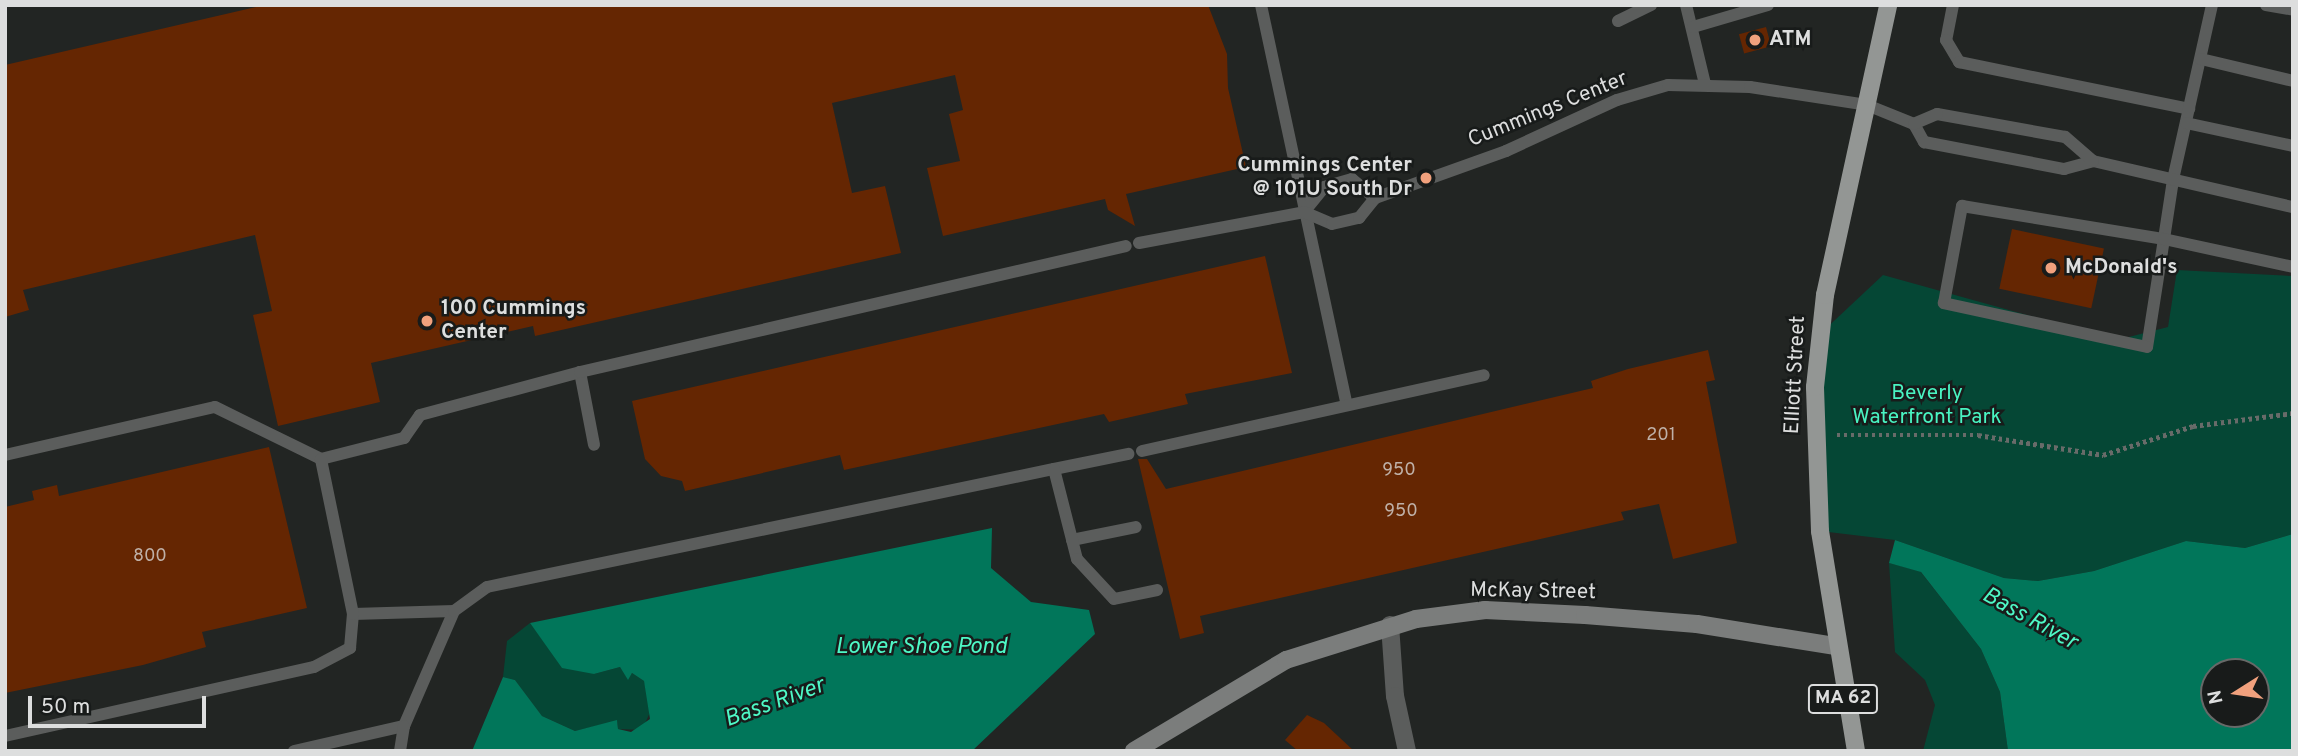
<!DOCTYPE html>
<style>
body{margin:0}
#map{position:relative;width:2298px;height:756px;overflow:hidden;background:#222523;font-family:Overpass,sans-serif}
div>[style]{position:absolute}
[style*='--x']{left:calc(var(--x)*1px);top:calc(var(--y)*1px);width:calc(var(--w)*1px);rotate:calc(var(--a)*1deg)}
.green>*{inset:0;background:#054735}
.water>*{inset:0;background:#01765a}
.building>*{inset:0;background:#652602;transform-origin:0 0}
.path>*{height:4.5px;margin-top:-2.25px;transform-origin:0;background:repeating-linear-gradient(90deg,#686b69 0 3.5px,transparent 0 7px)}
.lane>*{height:12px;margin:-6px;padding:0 6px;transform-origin:6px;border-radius:6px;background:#5b5d5c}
.street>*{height:18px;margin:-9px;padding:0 9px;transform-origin:9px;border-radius:9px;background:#5b5d5c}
.secondary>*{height:18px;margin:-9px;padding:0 9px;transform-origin:9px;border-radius:9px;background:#7b7d7c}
.primary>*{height:18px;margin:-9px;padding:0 9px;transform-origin:9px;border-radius:9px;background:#939694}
.dots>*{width:19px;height:19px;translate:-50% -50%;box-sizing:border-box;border:4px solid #181b1a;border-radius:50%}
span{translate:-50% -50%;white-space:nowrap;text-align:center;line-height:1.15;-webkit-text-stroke:5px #181b1a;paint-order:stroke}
.number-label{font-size:18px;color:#bfb0a7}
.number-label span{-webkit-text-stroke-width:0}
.shield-label span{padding:2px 5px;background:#181b1a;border:2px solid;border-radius:5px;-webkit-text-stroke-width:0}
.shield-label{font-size:19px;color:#dddede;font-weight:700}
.poi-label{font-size:21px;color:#dddede;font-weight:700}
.left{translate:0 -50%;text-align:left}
.right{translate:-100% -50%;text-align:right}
.street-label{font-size:21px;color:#dddede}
.park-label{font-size:21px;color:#49f4c2}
.water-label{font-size:23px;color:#4ef8c6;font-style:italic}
.frame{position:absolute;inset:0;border:7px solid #dddede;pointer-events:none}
.north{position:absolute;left:2200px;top:658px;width:70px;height:70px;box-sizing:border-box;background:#181b1a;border:2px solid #676968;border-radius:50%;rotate:258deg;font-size:19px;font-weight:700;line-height:28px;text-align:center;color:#dddede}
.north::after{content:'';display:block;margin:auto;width:24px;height:32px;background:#f1a17d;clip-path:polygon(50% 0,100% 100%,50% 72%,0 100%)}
.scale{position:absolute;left:28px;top:696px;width:178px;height:32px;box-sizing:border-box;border:4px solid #dddede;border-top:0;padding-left:9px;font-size:21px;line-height:24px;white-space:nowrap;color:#dddede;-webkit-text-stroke:5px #181b1a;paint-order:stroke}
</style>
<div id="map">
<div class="green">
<i style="clip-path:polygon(2177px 270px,2293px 276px,2293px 534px,2245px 548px,2186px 541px,2094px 571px,2038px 581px,2004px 578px,1895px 540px,1820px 531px,1819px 335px,1883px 275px,2117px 340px,2168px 327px)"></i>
<i style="clip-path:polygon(1889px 563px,1920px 571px,1981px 649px,2000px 692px,2008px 751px,1923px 751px,1935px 705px,1925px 680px,1895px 652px)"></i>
<i style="clip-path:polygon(530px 623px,542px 639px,594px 674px,620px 667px,628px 679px,632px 673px,644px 681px,652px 708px,642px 730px,618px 729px,617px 721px,575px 731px,542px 716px,515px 680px,503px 677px,507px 641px)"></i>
</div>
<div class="water">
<i style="clip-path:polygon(992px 528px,991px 568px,1031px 602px,1089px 610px,1095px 634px,972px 751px,472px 751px,503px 677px,515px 680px,542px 716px,575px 731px,617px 720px,618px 729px,631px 732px,650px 719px,644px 681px,632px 673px,628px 680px,620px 667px,594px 674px,562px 668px,530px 623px)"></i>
<i style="clip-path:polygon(evenodd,2293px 534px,2293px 751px,2008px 751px,2000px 692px,1981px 649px,1921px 572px,1889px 563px,1895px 540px,2004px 578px,2038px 581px,2094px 571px,2186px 541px,2245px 548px,2293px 534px,2214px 672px,2256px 672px,2256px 714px,2214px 714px,2214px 672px)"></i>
</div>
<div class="building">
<i style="clip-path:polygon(265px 5px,1208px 5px,1227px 54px,1228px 88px,1246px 167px,1126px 194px,1135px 226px,1108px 210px,1105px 199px,943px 236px,927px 168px,960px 161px,949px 114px,963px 110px,955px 75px,832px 103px,852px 193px,885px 186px,901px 253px,535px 336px,533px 326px,371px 363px,380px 402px,278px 426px,253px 315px,272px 311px,255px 235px,23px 290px,29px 310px,5px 317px,5px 65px)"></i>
<i style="left:1766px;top:27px;width:20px;height:28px;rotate:75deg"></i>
<i style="left:2012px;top:229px;width:94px;height:61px;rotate:12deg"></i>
<i style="clip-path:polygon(1265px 256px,1292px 373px,1185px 394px,1188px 404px,1109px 422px,1104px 414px,844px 470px,840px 455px,685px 491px,682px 481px,661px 476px,645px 459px,632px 401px)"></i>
<i style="clip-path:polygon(1708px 350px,1715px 380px,1706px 382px,1737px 543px,1673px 559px,1659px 504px,1621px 512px,1624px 520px,1200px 616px,1204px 633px,1180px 639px,1138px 459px,1147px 459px,1166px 489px,1593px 388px,1591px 381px,1628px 369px)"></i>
<i style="clip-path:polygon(269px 447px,307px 608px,202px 632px,206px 647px,143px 665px,5px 693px,5px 507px,34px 500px,32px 491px,57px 485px,59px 496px)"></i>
<i style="clip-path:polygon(1307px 715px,1324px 723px,1354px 751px,1298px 751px,1285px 740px)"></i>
</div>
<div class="path">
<i style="--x:1837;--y:435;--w:141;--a:0"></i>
<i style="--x:1978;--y:435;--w:127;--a:9.1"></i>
<i style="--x:2103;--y:455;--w:95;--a:-17.9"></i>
<i style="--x:2193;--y:426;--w:101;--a:-7.4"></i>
</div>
<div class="lane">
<i style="--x:1261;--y:5;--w:407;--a:77.9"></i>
<i style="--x:1686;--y:5;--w:81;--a:76.5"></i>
<i style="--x:1953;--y:5;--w:36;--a:101"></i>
<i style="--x:1946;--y:40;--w:26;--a:59"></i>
<i style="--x:1959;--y:62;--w:235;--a:11.5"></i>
<i style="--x:2212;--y:5;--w:179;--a:102.6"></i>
<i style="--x:2173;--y:180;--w:60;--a:98.7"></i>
<i style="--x:2164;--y:239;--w:109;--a:98.9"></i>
<i style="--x:2147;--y:347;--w:208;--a:-167.8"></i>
<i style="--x:1944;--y:303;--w:99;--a:-79.5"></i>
<i style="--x:1962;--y:206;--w:205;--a:9.3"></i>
<i style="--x:2164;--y:239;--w:132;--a:12.2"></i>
<i style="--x:2266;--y:5;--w:27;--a:10"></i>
<i style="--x:1618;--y:21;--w:37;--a:-26"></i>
<i style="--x:1693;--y:27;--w:78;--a:-16.3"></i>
<i style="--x:2201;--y:59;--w:95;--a:13.4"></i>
<i style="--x:2186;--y:123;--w:109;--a:12.1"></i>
<i style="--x:2093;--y:161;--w:205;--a:13"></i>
<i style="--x:1304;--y:212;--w:32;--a:-51"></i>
<i style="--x:1324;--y:187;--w:29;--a:-16"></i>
<i style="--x:1352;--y:179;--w:30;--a:40"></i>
<i style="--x:1139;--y:243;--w:168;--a:-10.6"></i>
<i style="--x:1304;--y:212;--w:30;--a:23"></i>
<i style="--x:1332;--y:224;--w:28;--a:-13"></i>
<i style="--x:1359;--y:218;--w:26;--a:-51"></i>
<i style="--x:1375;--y:198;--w:139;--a:-19.7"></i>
<i style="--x:1506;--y:151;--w:122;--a:-24.7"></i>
<i style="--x:1617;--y:100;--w:53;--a:-16.4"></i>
<i style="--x:1668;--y:85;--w:82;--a:1.4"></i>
<i style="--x:1750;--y:87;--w:118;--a:8.7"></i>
<i style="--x:1867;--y:105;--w:51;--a:22"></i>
<i style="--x:1914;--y:124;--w:21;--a:61"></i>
<i style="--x:1924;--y:142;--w:143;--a:10.9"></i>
<i style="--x:2064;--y:169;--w:30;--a:-15"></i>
<i style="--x:2093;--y:161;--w:37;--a:-139"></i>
<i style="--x:2065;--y:137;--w:130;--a:-169.8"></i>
<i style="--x:1937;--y:114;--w:25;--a:157"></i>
<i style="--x:580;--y:372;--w:74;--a:79.1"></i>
<i style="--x:1142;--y:451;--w:350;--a:-12.5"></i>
<i style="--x:5;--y:455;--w:215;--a:-12.9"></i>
<i style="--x:215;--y:407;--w:118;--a:26.1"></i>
<i style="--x:321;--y:459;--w:86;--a:-14.2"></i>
<i style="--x:404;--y:438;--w:28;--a:-55"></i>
<i style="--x:420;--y:415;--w:166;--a:-15"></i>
<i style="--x:580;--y:372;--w:560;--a:-12.99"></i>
<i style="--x:1054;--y:469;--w:76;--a:-11.5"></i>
<i style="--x:1072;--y:540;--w:65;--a:-11.5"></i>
<i style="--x:353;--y:614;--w:101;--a:-1.7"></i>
<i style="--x:5;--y:736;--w:317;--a:-12.6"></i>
<i style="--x:314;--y:667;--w:41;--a:-27.8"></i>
<i style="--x:350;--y:648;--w:34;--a:-85"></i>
<i style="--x:353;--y:614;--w:158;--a:-101.7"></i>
<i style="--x:294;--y:751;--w:113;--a:-12.8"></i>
<i style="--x:404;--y:726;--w:125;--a:-66.5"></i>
<i style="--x:454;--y:611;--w:41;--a:-36"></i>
<i style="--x:487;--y:587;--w:579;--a:-11.76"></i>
<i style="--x:1054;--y:469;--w:93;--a:75.7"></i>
<i style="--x:1077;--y:559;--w:54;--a:47.2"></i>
<i style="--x:1114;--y:599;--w:44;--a:-11.8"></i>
<i style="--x:400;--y:751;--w:25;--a:-81"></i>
</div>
<div class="street">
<i style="--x:1390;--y:625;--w:71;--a:86"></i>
<i style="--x:1395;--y:696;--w:56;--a:77.7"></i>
</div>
<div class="secondary">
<i style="--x:1134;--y:751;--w:177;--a:-30.9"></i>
<i style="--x:1286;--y:660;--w:136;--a:-17.5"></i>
<i style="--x:1416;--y:619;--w:70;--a:-7.4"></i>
<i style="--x:1485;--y:610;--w:100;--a:2.9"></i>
<i style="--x:1585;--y:615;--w:112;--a:4.6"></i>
<i style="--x:1697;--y:624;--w:139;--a:9.1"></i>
</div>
<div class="primary">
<i style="--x:1856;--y:751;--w:223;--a:-99.3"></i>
<i style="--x:1820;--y:531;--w:144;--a:-92"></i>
<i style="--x:1815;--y:387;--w:93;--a:-83.8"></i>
<i style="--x:1825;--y:295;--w:297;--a:-77.7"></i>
</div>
<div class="dots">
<i style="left:1755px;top:40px;background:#f1a17d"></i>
<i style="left:1426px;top:178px;background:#f1a17d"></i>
<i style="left:2051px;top:268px;background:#f1a17d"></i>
<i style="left:427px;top:321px;background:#f1a17d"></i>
</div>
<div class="number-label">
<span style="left:1661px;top:436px">201</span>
<span style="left:1399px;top:471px">950</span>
<span style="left:1401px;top:512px">950</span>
<span style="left:150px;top:557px">800</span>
</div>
<div class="shield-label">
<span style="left:1843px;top:699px">MA 62</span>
</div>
<div class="poi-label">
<span class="left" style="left:1769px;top:40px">ATM</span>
<span class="right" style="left:1412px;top:178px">Cummings Center<br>@ 101U South Dr</span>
<span class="left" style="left:2065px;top:268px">McDonald's</span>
<span class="left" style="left:441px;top:321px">100 Cummings<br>Center</span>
</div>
<div class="street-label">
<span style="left:1548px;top:110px;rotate:-22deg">Cummings Center</span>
<span style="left:1796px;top:375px;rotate:-87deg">Elliott Street</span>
<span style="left:1533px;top:592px;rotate:1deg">McKay Street</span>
</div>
<div class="park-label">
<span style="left:1927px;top:406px">Beverly<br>Waterfront Park</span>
</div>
<div class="water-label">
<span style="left:2029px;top:620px;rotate:29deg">Bass River</span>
<span style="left:921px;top:648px">Lower Shoe Pond</span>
<span style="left:775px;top:704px;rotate:-20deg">Bass River</span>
</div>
<div class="frame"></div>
<div class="north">N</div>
<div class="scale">50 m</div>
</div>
